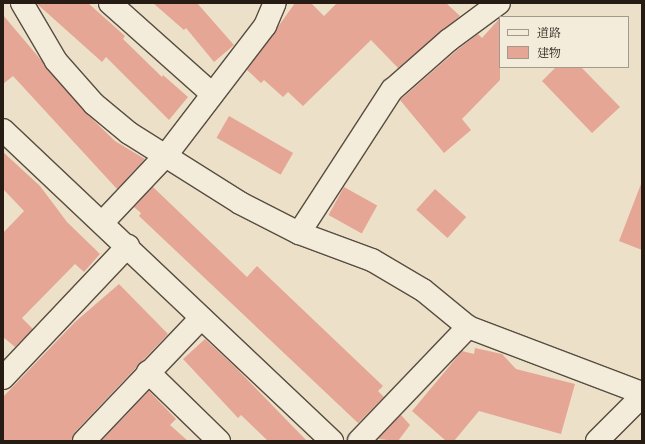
<!DOCTYPE html>
<meta charset="utf-8">
<style>
body{margin:0}
#map{position:relative;width:645px;height:444px;overflow:hidden;background:#ece1c8;font-family:Alegreya,"Noto Serif JP",serif}
div>[style]{position:absolute}
[style*='--x']{left:calc(var(--x)*1px);top:calc(var(--y)*1px);width:calc(var(--w)*1px);rotate:calc(var(--a)*1deg)}
.building>*{inset:0;background:#e5a695;transform-origin:0 0}
.roads{filter:drop-shadow(1px 0 #584d41) drop-shadow(-1px 0 #584d41) drop-shadow(0 1px #584d41) drop-shadow(0 -1px #584d41)}
.street>*{height:22px;margin:-11px;padding:0 11px;transform-origin:11px;border-radius:11px;background:#f3ecdb}
span{translate:-50% -50%;white-space:nowrap;text-align:center;line-height:1.15;-webkit-text-stroke:3px #f3ecdb;paint-order:stroke}
.frame{position:absolute;inset:0;border:4px solid #261c14;pointer-events:none}
.legend{position:absolute;left:499px;top:16px;width:130px;height:52px;box-sizing:border-box;background:#f3ecdb;border:1px solid #a1998b;margin:0;padding:5px 7px;list-style:none;font-size:12px;color:#261c14}
.legend li{display:flex;align-items:center;gap:8px;height:20px}
.legend b{width:20px;border:1px solid #a1998b}
</style>
<div id="map">
<div class="building">
<i style="clip-path:polygon(36px 3px,88px 3px,125px 36px,123px 39px,162px 77px,163px 75px,188px 97px,169px 120px,106px 57px,102px 62px)"></i>
<i style="clip-path:polygon(153px 3px,197px 3px,234px 45px,214px 62px,186px 28px,184px 30px)"></i>
<i style="clip-path:polygon(295px 3px,311px 3px,324px 16px,337px 3px,446px 3px,460px 16px,398px 68px,371px 40px,303px 106px,288px 92px,283px 97px,264px 80px,261px 83px,247px 70px)"></i>
<i style="clip-path:polygon(3px 15px,85px 112px,115px 141px,145px 159px,117px 189px,13px 76px,3px 84px)"></i>
<i style="clip-path:polygon(500px 18px,500px 80px,462px 119px,471px 130px,444px 153px,400px 100px,457px 50px,478px 34px,482px 38px)"></i>
<i style="clip-path:polygon(556px 67px,581px 67px,620px 107px,592px 133px,542px 81px)"></i>
<i style="left:229px;top:116px;width:74px;height:25px;rotate:30deg"></i>
<i style="clip-path:polygon(3px 152px,40px 186px,67px 222px,100px 254px,84px 272px,75px 264px,22px 318px,33px 329px,15px 347px,3px 337px,3px 233px,24px 211px,3px 189px)"></i>
<i style="clip-path:polygon(641px 184px,642px 185px,642px 250px,619px 241px)"></i>
<i style="clip-path:polygon(153px 187px,247px 277px,257px 266px,383px 386px,378px 391px,384px 397px,358px 423px,139px 216px,141px 213px,134px 207px)"></i>
<i style="left:344px;top:187px;width:38px;height:32px;rotate:29deg"></i>
<i style="left:435px;top:189px;width:42px;height:28px;rotate:42deg"></i>
<i style="clip-path:polygon(119px 284px,168px 334px,75px 432px,72px 441px,3px 441px,3px 397px,75px 322px)"></i>
<i style="clip-path:polygon(205px 339px,234px 366px,307px 441px,268px 441px,241px 415px,238px 418px,183px 359px)"></i>
<i style="clip-path:polygon(475px 348px,502px 354px,516px 369px,575px 384px,561px 434px,479px 411px,454px 441px,446px 441px,412px 411px,462px 351px,474px 354px)"></i>
<i style="clip-path:polygon(149px 391px,176px 419px,170px 425px,188px 441px,101px 441px)"></i>
<i style="clip-path:polygon(401px 415px,410px 425px,398px 441px,378px 439px)"></i>
</div>
<div class="roads">
<div class="street">
<i style="--x:22;--y:3;--w:67;--a:59.6"></i>
<i style="--x:56;--y:61;--w:57;--a:48.5"></i>
<i style="--x:94;--y:104;--w:45;--a:39.6"></i>
<i style="--x:129;--y:133;--w:131;--a:32.2"></i>
<i style="--x:240;--y:203;--w:66;--a:27"></i>
<i style="--x:299;--y:233;--w:78;--a:20.3"></i>
<i style="--x:372;--y:260;--w:59;--a:30.5"></i>
<i style="--x:423;--y:290;--w:58;--a:39.4"></i>
<i style="--x:468;--y:327;--w:186;--a:20.8"></i>
<i style="--x:110;--y:3;--w:137;--a:41.7"></i>
<i style="--x:3;--y:130;--w:453;--a:43.4"></i>
<i style="--x:102;--y:223;--w:95;--a:-46.7"></i>
<i style="--x:167;--y:154;--w:161;--a:-52.6"></i>
<i style="--x:265;--y:26;--w:25;--a:-67"></i>
<i style="--x:299;--y:233;--w:171;--a:-57"></i>
<i style="--x:392;--y:90;--w:76;--a:-41.3"></i>
<i style="--x:449;--y:40;--w:62;--a:-36.5"></i>
<i style="--x:148;--y:372;--w:99;--a:44.2"></i>
<i style="--x:3;--y:378;--w:182;--a:-46.6"></i>
<i style="--x:84;--y:441;--w:170;--a:-46.4"></i>
<i style="--x:359;--y:441;--w:158;--a:-46.3"></i>
<i style="--x:597;--y:441;--w:64;--a:-45"></i>
</div>
</div>
<div class="frame"></div>
<ul class="legend">
<li><b style="height:5px;background:#f3ecdb"></b>道路</li>
<li><b style="height:11px;background:#e5a695"></b>建物</li>
</ul>
</div>
